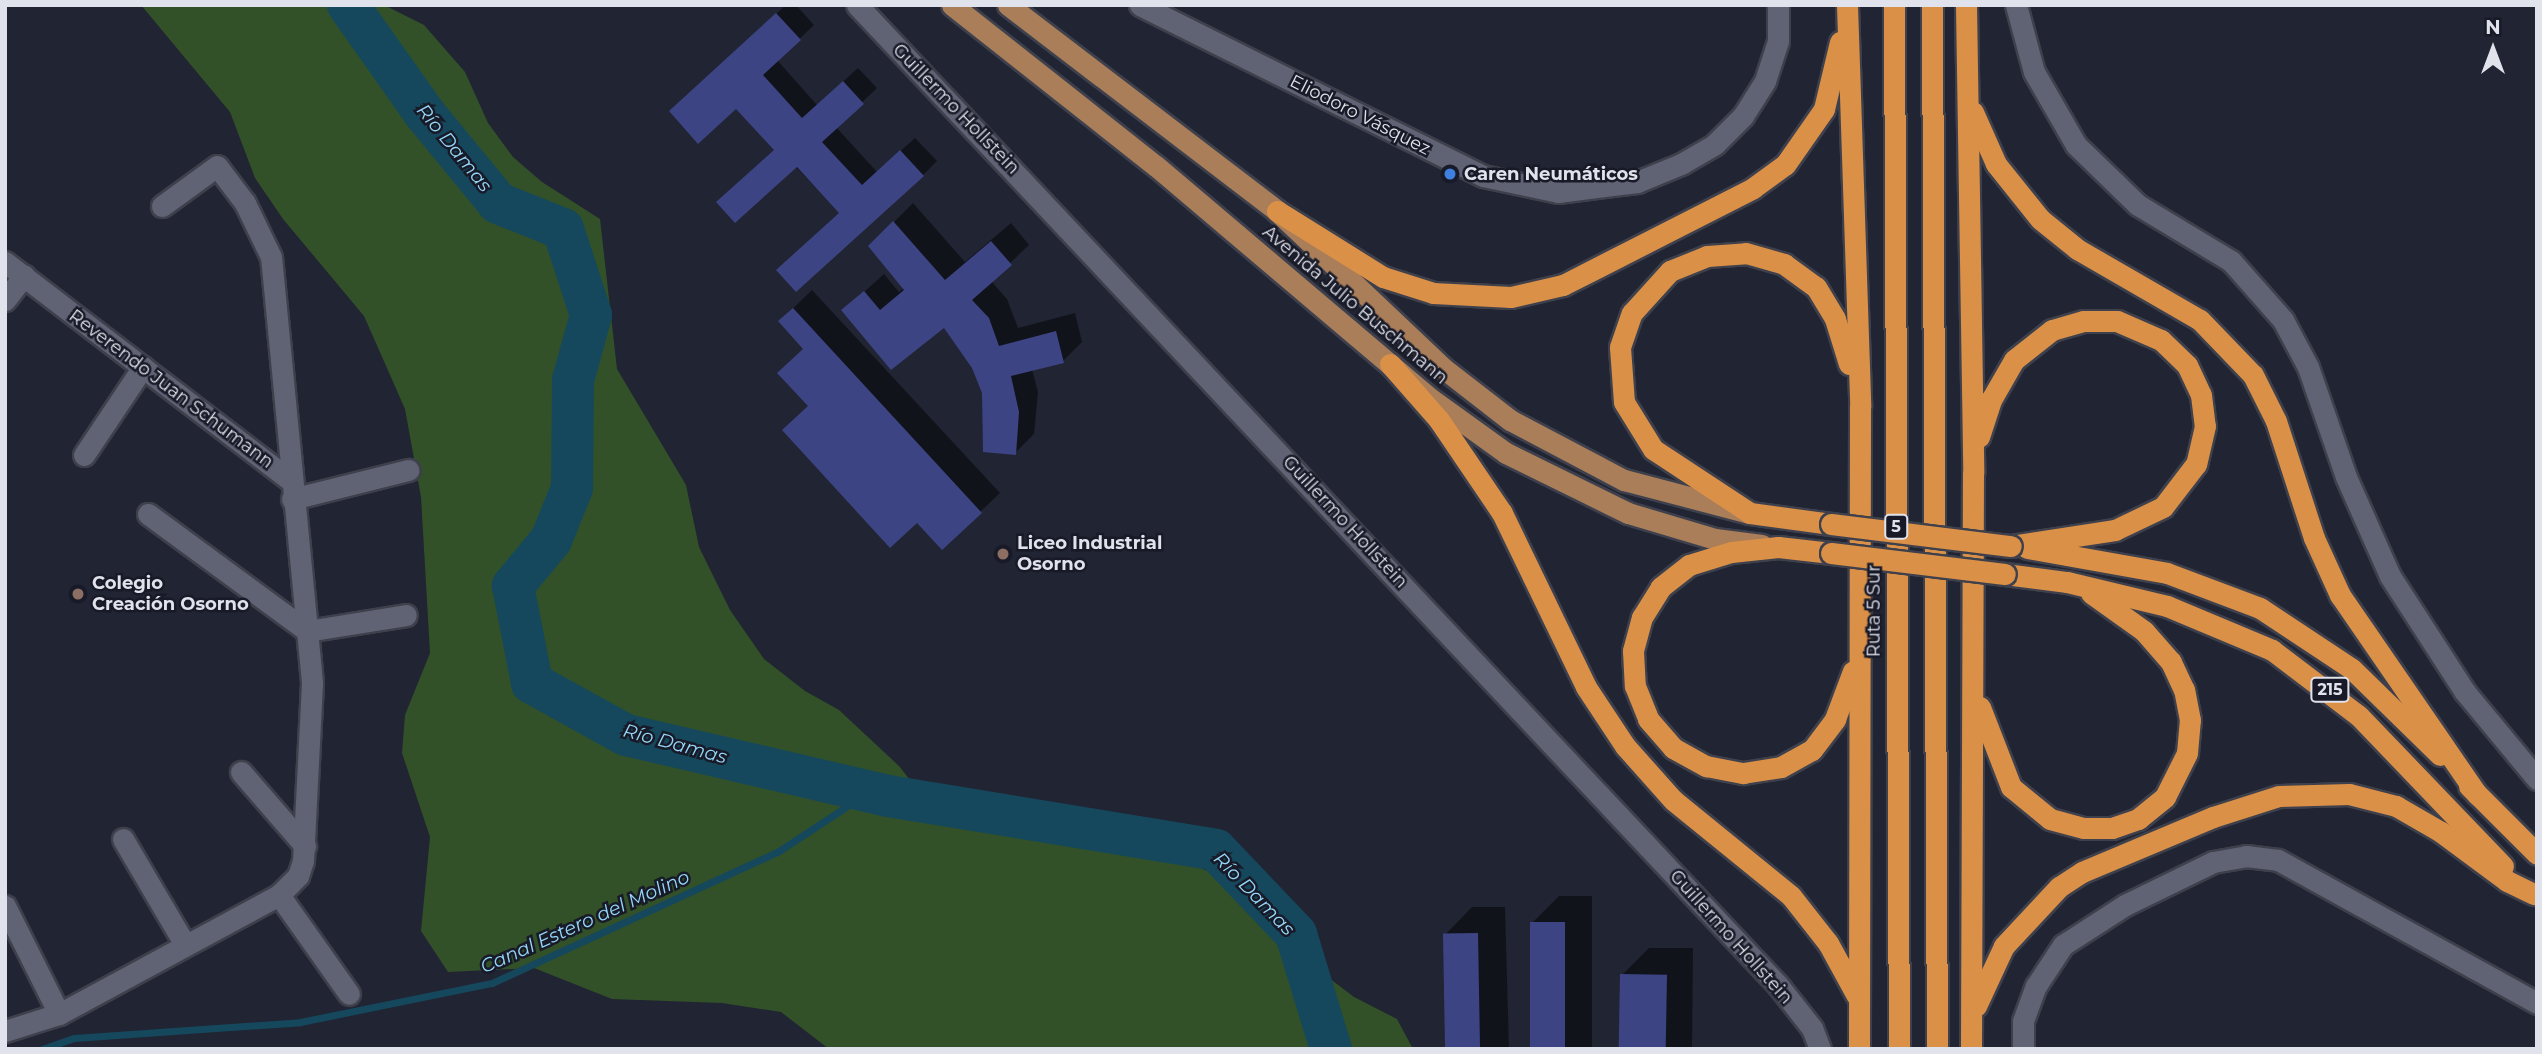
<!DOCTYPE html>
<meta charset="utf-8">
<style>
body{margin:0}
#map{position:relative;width:2542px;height:1054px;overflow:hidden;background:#212432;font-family:Montserrat,sans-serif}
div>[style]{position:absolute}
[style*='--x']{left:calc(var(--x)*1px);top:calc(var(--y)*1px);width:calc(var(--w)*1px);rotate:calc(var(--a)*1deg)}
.green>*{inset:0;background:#325129}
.shadow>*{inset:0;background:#0007}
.stream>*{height:7px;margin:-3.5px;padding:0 3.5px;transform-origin:3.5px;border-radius:3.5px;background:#15485d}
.river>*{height:42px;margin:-21px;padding:0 21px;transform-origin:21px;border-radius:21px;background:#15485d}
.building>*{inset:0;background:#3d4484;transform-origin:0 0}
.roads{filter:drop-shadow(2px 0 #3e404c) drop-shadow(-2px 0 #3e404c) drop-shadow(0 2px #3e404c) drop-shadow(0 -2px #3e404c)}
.street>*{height:21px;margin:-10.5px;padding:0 10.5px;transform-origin:10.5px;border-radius:10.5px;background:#606374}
.secondary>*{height:21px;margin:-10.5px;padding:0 10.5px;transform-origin:10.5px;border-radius:10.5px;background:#606374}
.primary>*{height:21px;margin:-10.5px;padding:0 10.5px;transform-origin:10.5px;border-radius:10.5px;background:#aa7e59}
.highway>*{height:21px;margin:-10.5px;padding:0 10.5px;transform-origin:10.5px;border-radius:10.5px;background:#db9047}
.bridges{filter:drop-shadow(2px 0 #3e404c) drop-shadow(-2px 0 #3e404c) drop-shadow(0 2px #3e404c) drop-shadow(0 -2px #3e404c)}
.highway-bridge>*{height:21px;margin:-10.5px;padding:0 10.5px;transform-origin:10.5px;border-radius:10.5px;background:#db9047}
.dots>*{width:19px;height:19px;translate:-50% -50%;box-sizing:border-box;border:4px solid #181a28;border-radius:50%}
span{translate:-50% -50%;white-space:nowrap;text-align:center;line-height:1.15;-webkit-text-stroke:5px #181a28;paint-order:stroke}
.shield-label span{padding:2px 5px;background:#181a28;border:2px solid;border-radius:5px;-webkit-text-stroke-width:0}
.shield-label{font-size:16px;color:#e1e3ec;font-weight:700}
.street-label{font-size:18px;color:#e1e3ec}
.poi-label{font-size:18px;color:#e1e3ec;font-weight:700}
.left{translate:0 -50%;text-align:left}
.water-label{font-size:19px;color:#94d6f7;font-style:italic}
.frame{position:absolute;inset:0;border:7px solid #e1e3ec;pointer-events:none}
.north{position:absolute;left:2458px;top:14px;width:70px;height:70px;-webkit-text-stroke:5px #181a28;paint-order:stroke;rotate:0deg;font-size:19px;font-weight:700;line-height:28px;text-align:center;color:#e1e3ec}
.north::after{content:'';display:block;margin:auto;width:24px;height:32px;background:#e1e3ec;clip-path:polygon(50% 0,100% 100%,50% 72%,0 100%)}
</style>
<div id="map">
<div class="green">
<i style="clip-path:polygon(141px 5px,384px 5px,424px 25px,465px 72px,488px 123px,513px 157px,542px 182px,600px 219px,617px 369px,686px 485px,699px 547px,730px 610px,764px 659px,805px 691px,839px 710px,899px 766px,921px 794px,943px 809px,1024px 825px,1078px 825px,1115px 831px,1224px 878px,1263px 903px,1297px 934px,1325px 975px,1354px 997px,1397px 1019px,1413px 1049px,829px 1049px,781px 1012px,722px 1003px,612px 999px,534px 968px,448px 972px,421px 931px,430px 837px,402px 753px,405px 715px,430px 653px,421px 497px,405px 409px,364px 316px,283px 219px,255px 178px,230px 112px)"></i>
</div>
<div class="shadow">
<i style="clip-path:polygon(786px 5px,796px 5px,814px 25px,777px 60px,817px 105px,858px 68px,877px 88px,836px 127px,877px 172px,915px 138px,937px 161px,923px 175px,840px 212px,737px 107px,685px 97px)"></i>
<i style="clip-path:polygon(913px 203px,965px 262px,1011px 223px,1029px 245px,991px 281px,1007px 299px,1018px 328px,1075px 313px,1082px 342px,1063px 361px,1032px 369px,1038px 392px,1034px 434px,1015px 453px,974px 367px,944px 325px,844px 310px,884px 274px,899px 292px,904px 288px,870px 246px)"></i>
<i style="clip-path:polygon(812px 290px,1000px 493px,942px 548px,810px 405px,805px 348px,780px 321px)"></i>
<i style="clip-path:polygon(1559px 896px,1592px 896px,1592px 1049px,1532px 1049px,1532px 923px)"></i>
<i style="clip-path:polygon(1472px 907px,1505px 907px,1509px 1049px,1448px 1049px,1445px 935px)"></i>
<i style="clip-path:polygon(1649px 948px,1693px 948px,1692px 1049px,1621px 1049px,1622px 975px)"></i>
</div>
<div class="stream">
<i style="--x:42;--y:1049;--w:34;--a:-19"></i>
<i style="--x:74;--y:1038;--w:227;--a:-4"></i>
<i style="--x:300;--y:1022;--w:196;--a:-11.5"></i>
<i style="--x:492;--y:983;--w:316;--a:-24.7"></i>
<i style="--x:779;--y:851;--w:109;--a:-33.4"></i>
</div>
<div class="river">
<i style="--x:348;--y:5;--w:133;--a:54.8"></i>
<i style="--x:425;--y:114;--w:115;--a:50.6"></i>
<i style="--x:498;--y:203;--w:70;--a:21.8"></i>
<i style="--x:563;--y:229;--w:90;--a:72"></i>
<i style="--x:591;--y:315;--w:67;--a:105.5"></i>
<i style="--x:573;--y:380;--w:108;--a:90.5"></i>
<i style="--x:572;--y:488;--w:56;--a:112"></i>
<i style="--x:551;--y:540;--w:60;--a:129.6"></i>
<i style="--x:513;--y:586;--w:99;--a:78.9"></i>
<i style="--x:532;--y:683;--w:107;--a:29"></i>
<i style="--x:626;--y:735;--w:269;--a:13.1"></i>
<i style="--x:888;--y:796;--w:332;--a:9.3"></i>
<i style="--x:1216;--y:850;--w:116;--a:46.4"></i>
<i style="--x:1296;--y:934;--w:120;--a:73.1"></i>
</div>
<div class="building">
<i style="clip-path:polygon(776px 13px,801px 40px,763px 75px,802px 118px,843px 81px,864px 104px,822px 142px,862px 185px,900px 150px,924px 176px,796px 292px,776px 270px,839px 213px,797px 167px,735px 223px,716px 202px,774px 150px,736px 109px,698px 144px,669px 111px)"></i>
<i style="clip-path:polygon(893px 221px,945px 280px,991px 241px,1012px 265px,972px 300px,989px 318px,999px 346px,1056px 331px,1064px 363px,1011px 376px,1019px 412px,1016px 455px,983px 452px,982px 393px,972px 368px,944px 328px,891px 370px,841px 310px,864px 291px,880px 310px,904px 290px,868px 246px)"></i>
<i style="clip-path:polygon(793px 308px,982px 513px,942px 550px,917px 523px,890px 548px,782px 430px,808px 406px,777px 373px,803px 349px,778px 321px)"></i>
<i style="left:1530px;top:922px;width:35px;height:127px"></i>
<i style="left:1478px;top:933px;width:116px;height:35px;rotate:89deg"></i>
<i style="left:1620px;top:974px;width:47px;height:75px;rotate:1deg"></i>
</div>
<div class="roads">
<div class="street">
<i style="--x:857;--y:5;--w:1345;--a:46.78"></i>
<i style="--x:1778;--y:985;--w:55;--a:51.7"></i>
<i style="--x:1812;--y:1028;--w:22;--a:69"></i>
<i style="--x:1140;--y:5;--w:383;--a:26.5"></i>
<i style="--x:1483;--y:176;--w:77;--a:12"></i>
<i style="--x:1558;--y:192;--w:80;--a:-7.2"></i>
<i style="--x:1637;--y:182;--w:48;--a:-22.2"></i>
<i style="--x:1681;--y:164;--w:39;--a:-30"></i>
<i style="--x:1715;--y:144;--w:40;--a:-45"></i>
<i style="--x:1743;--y:116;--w:41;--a:-57.8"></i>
<i style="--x:1765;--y:81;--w:42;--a:-72"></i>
<i style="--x:1778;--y:41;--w:36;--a:-90"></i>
<i style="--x:5;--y:262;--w:357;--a:37.4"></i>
<i style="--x:5;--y:300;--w:31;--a:-52"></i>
<i style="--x:84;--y:455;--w:106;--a:-56.2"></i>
<i style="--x:292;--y:499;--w:120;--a:-14"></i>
<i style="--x:148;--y:514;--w:197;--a:36.3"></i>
<i style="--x:307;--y:631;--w:100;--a:-9.2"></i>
<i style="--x:241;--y:772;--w:98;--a:49.1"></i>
<i style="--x:123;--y:839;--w:121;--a:59.6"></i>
<i style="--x:279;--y:895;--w:121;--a:54.7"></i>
<i style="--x:5;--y:906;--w:121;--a:63.4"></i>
<i style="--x:5;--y:1031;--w:57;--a:-17.5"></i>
<i style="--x:59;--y:1014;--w:250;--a:-28.4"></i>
<i style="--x:279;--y:895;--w:27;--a:-45"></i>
<i style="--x:298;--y:876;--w:16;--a:-72"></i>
<i style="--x:303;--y:861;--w:179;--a:-87.1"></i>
<i style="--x:312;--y:682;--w:427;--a:-95.5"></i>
<i style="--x:271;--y:257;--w:60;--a:-115.7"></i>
<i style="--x:245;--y:203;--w:46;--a:-127.1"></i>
<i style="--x:217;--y:166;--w:68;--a:144"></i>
<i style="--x:2023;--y:1049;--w:28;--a:-90"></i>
<i style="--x:2023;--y:1021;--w:37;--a:-70"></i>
<i style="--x:2036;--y:986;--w:49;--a:-56.6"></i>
<i style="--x:2063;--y:945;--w:74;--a:-32.8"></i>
<i style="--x:2125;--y:905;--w:98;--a:-26"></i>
<i style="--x:2213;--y:862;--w:34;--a:-10"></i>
<i style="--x:2246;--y:856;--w:32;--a:7"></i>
<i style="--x:2278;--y:860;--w:296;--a:28.9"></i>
</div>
<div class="secondary">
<i style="--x:2016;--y:5;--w:69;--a:75"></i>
<i style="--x:2034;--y:72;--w:84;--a:60.1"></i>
<i style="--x:2076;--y:145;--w:86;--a:44.1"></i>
<i style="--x:2138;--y:205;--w:109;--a:31.1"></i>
<i style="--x:2231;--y:261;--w:79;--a:48.6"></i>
<i style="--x:2283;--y:320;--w:53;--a:62"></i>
<i style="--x:2308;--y:367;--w:116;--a:70.9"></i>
<i style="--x:2346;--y:477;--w:108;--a:66"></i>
<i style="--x:2390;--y:576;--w:138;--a:57.1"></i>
<i style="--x:2465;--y:692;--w:113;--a:50.4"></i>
</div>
<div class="primary">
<i style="--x:952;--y:5;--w:260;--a:38.3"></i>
<i style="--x:1156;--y:166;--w:360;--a:40.3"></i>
<i style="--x:1431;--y:399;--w:92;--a:35.8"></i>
<i style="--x:1506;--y:453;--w:136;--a:26.2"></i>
<i style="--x:1628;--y:513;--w:91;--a:16.6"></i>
<i style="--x:1715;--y:539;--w:47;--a:7.3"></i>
<i style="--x:1008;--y:5;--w:339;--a:37.4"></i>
<i style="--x:1277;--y:211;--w:228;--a:43.4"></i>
<i style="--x:1443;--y:368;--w:85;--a:37.8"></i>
<i style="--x:1510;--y:420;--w:129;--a:27.8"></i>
<i style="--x:1624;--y:480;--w:130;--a:14.7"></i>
</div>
<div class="highway">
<i style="--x:1847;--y:5;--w:402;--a:88.1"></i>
<i style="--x:1860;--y:407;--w:642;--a:90.09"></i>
<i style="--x:1894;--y:5;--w:1044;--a:89.73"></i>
<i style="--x:1932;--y:5;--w:1044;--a:89.73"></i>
<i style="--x:1966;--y:5;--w:468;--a:89.1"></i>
<i style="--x:1973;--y:473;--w:576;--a:90.2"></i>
<i style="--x:1973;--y:112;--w:57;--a:66.1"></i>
<i style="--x:1996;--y:164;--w:70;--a:51.3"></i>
<i style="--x:2040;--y:219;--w:48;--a:39"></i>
<i style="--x:2077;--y:249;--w:142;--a:30"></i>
<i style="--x:2200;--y:320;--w:76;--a:46.1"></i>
<i style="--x:2253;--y:375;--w:51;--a:63.4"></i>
<i style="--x:2276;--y:421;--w:123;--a:72"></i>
<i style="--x:2314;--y:538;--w:63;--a:65.5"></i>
<i style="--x:2340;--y:595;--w:242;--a:55.5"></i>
<i style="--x:1277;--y:211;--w:125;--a:31.9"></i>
<i style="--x:1383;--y:277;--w:52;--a:17.7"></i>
<i style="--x:1433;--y:293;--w:78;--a:2.9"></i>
<i style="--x:1511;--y:297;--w:53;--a:-13"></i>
<i style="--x:1563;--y:285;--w:213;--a:-27"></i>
<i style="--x:1753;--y:188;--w:39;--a:-36"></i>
<i style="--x:1785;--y:165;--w:68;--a:-55.1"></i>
<i style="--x:1824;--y:109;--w:69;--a:-76.6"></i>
<i style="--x:1390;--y:364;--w:74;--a:48.8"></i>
<i style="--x:1439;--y:420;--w:112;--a:55.9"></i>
<i style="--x:1502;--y:513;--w:193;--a:64.2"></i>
<i style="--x:1586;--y:687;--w:71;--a:56.5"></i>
<i style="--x:1625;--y:746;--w:72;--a:48.4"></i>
<i style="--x:1673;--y:800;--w:152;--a:39.1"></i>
<i style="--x:1791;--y:896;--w:60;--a:51.8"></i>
<i style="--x:1828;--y:943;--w:60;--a:61.3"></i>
<i style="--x:1979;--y:437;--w:39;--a:-72"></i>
<i style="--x:1991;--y:400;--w:46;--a:-60.1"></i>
<i style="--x:2014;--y:360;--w:48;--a:-38.3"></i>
<i style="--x:2052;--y:330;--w:33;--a:-16"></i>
<i style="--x:2084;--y:321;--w:33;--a:0"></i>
<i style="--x:2117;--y:321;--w:48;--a:23.4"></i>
<i style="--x:2161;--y:340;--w:36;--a:44"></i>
<i style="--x:2187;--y:365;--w:33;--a:65"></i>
<i style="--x:2201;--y:395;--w:31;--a:83"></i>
<i style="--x:2205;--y:426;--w:39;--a:103"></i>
<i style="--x:2196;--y:464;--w:54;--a:127.5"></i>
<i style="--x:2163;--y:507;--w:53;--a:154.4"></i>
<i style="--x:2115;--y:530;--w:105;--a:171.3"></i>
<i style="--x:1831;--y:524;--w:82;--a:-172.3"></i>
<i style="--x:1750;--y:513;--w:116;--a:-146.6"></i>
<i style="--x:1653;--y:449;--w:55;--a:-121.7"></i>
<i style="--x:1624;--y:402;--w:55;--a:-94.2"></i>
<i style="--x:1620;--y:347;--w:36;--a:-71"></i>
<i style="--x:1632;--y:313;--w:57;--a:-47.9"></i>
<i style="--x:1670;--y:271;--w:40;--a:-22"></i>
<i style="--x:1707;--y:256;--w:39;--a:-4"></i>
<i style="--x:1746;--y:253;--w:40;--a:16"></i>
<i style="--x:1784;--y:264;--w:39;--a:36"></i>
<i style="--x:1816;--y:287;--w:37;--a:59"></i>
<i style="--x:1835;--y:319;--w:47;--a:72.7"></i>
<i style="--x:2027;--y:548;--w:142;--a:10.1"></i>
<i style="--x:2167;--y:573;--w:99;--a:20.6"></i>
<i style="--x:2260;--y:608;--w:110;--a:33.5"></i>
<i style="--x:2352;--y:669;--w:123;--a:44.3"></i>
<i style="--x:1831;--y:553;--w:53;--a:-173.5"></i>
<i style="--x:1778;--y:547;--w:47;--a:173.9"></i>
<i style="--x:1731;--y:552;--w:44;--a:162.8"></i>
<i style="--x:1689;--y:565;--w:36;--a:142"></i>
<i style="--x:1661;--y:587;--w:36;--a:122"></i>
<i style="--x:1642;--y:617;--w:35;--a:105"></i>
<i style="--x:1633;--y:651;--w:35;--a:87"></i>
<i style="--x:1635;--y:686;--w:35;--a:68"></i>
<i style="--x:1648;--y:719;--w:38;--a:49"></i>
<i style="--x:1673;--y:748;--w:38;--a:29"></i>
<i style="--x:1706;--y:766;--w:38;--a:11"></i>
<i style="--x:1743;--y:773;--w:38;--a:-9"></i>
<i style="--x:1781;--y:767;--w:35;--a:-29"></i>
<i style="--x:1812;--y:750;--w:39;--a:-53"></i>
<i style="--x:1835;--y:719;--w:51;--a:-69.4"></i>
<i style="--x:2005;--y:574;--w:63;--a:7.4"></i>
<i style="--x:2067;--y:582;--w:103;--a:13.5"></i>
<i style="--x:2167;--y:606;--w:114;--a:22.7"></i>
<i style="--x:2272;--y:650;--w:109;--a:37.2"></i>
<i style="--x:2359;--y:716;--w:208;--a:46.2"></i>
<i style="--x:1980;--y:707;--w:86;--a:68.8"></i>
<i style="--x:2011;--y:787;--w:50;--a:39.4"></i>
<i style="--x:2050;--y:819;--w:35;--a:15"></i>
<i style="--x:2084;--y:828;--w:28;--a:0"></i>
<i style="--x:2112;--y:828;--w:28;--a:-19"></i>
<i style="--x:2138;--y:819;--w:35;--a:-39"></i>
<i style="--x:2165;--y:797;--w:49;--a:-63.4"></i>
<i style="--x:2187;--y:753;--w:33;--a:-85"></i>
<i style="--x:2190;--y:720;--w:31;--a:-101"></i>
<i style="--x:2184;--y:690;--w:31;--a:-115"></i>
<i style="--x:2171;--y:662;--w:41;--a:-131.1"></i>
<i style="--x:2144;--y:631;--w:65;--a:-144.4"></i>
<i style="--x:2469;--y:786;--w:96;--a:45"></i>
<i style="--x:1976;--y:1006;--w:66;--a:-65"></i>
<i style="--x:2004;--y:946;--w:81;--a:-47"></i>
<i style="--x:2059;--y:887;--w:27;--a:-33"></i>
<i style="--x:2082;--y:872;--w:142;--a:-22.8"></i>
<i style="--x:2213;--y:817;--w:69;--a:-17.7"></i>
<i style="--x:2279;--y:796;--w:70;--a:-1.6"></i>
<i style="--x:2349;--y:794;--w:49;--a:14.3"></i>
<i style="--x:2396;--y:806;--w:52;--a:30"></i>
<i style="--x:2441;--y:832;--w:82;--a:36.6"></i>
<i style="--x:2507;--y:881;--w:30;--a:26"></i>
</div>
</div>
<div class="bridges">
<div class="highway-bridge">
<i style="--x:1831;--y:524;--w:181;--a:7"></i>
<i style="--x:1831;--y:553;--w:175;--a:6.9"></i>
</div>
</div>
<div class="dots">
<i style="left:1450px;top:174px;background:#3f7fe0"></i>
<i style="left:1003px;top:554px;background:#8d6e63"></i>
<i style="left:78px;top:594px;background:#8d6e63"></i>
</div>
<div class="shield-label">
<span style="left:1896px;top:527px">5</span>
<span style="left:2330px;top:690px">215</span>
</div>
<div class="street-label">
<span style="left:956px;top:109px;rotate:46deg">Guillermo Hollstein</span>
<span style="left:1360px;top:115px;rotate:27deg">Eliodoro Vásquez</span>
<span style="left:1355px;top:305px;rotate:40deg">Avenida Julio Buschmann</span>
<span style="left:171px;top:389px;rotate:37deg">Reverendo Juan Schumann</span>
<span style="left:1345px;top:522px;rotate:47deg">Guillermo Hollstein</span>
<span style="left:1874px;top:611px;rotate:-90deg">Ruta 5 Sur</span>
<span style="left:1731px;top:937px;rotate:48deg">Guillermo Hollstein</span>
</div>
<div class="poi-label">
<span class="left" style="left:1464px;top:174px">Caren Neumáticos</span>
<span class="left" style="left:1017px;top:554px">Liceo Industrial<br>Osorno</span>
<span class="left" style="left:92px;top:594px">Colegio<br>Creación Osorno</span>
</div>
<div class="water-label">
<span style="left:454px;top:148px;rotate:51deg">Río Damas</span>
<span style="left:675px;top:744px;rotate:15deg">Río Damas</span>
<span style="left:1254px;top:894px;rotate:46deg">Río Damas</span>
<span style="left:585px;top:922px;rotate:-24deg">Canal Estero del Molino</span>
</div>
<div class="frame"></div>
<div class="north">N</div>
</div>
